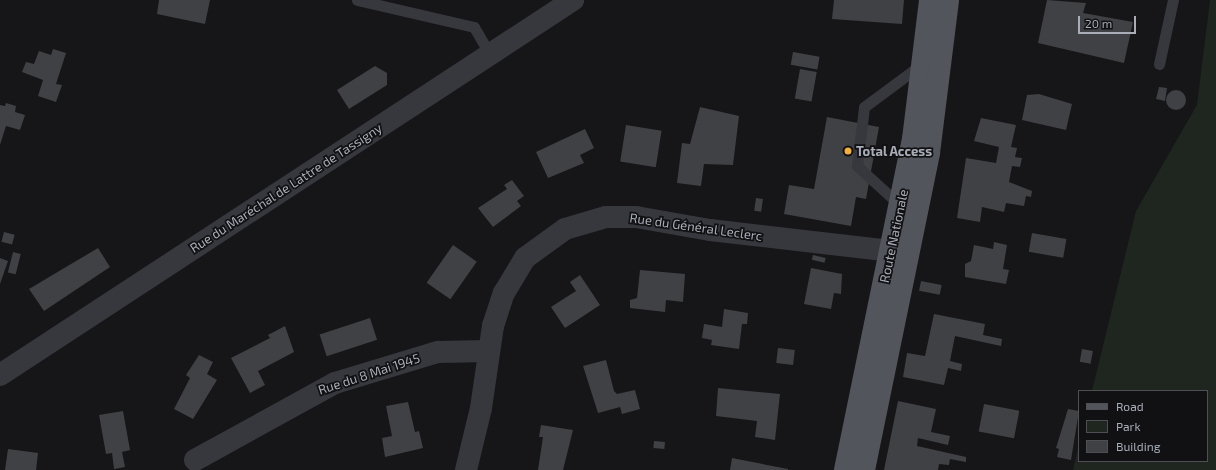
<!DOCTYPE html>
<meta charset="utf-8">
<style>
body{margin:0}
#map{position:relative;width:1216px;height:470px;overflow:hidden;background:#161618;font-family:"Exo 2",sans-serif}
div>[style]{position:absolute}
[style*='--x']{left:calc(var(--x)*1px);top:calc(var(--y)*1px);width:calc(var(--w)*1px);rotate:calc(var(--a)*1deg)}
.green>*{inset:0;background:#1e261f}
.building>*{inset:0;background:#404145;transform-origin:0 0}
.round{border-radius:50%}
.lane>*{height:11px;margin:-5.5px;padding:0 5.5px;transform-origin:5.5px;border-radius:5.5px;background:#37383d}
.street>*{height:22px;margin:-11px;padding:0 11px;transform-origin:11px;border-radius:11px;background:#37383d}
.primary>*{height:22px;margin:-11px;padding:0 11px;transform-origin:11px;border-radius:11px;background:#53555c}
.dots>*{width:11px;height:11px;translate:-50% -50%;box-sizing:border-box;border:2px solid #111113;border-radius:50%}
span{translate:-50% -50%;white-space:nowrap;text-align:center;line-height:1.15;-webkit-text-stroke:3.5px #111113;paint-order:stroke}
.poi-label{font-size:13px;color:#a8adb8;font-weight:700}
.left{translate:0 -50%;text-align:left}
.street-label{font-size:13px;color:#a8adb8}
.legend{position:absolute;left:1078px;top:390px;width:130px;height:72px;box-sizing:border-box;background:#111113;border:1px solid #4d4f55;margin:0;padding:5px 7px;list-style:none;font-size:12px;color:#a8adb8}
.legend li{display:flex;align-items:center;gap:8px;height:20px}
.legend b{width:20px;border:1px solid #4d4f55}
.scale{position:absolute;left:1078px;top:16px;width:58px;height:18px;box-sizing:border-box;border:2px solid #a8adb8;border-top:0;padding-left:5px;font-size:12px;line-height:14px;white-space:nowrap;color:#a8adb8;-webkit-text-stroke:3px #111113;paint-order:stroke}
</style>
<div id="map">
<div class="green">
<i style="clip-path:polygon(1210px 0,1216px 0,1216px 470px,1073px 470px,1079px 444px,1079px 461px,1207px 461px,1207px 391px,1092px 391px,1136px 211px,1197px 105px)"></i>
</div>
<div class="building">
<i style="clip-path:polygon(159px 0,210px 0,205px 24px,157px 14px)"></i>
<i style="clip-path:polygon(834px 0,904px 0,902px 24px,832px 19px)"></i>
<i style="clip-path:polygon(1047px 0,1086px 3px,1083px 13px,1133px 22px,1124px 63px,1038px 43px)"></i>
<i style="clip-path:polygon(53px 49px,66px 53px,56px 84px,62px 85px,56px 102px,38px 96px,43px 80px,22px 72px,26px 62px,34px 64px,39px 51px,51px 55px)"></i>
<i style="left:793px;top:52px;width:27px;height:13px;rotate:10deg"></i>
<i style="clip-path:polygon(375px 66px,387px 73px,387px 85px,349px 109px,337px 90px)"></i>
<i style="left:800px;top:69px;width:17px;height:30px;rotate:10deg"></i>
<i style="clip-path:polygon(1159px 87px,1167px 88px,1165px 101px,1156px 99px)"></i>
<i class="round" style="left:1166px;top:90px;width:20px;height:20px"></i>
<i style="clip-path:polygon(1039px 94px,1072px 104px,1066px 130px,1022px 120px,1027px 95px)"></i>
<i style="clip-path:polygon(6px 103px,16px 106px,15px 112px,25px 115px,20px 130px,6px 126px,0 145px,0 105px,5px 106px)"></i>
<i style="clip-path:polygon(700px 107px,739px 116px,733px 165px,704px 164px,701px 186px,677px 183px,682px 143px,690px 144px)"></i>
<i style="clip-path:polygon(827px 117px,879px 127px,866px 199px,856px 197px,851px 226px,784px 214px,789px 185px,814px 189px)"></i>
<i style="clip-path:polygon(981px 118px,1016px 125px,1011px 147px,1017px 148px,1015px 157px,1022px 158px,1020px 167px,1012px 166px,1009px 182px,1032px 191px,1031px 197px,1026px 196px,1024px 206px,1006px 203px,1004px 212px,982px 207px,980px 222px,957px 218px,966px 158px,996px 163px,999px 147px,974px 141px)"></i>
<i style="left:626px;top:125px;width:36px;height:37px;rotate:9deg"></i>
<i style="clip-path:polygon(585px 129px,594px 148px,580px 155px,584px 163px,548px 178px,536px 152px)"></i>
<i style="clip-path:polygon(512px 180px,524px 196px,517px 201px,521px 206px,493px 227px,478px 208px,507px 189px,504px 185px)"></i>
<i style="left:756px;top:198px;width:7px;height:13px;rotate:8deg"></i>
<i style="left:4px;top:232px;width:11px;height:10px;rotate:15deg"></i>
<i style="left:1032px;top:233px;width:35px;height:19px;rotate:10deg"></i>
<i style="clip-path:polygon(994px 242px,1007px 245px,1003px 269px,1009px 270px,1006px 284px,965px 277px,965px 264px,971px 261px,974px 245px,993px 249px)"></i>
<i style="left:453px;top:245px;width:29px;height:46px;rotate:35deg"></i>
<i style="clip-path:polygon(98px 248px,110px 267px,44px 311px,29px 289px)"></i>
<i style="left:13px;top:252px;width:8px;height:21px;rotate:14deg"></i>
<i style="left:813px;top:255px;width:13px;height:5px;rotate:13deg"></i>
<i style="clip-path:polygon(0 258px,8px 261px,0 284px)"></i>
<i style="clip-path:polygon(811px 268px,842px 274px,841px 294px,834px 293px,831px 309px,804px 304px)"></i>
<i style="clip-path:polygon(640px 270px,685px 274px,683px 302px,666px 300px,665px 312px,630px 308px,630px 300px,637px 298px)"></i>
<i style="clip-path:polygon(580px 275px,600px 305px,565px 328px,551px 307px,576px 291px,570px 282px)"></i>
<i style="left:921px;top:281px;width:21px;height:10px;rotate:11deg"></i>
<i style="clip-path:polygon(724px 309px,748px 313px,747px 324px,742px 324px,739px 349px,711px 345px,712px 340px,702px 338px,704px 324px,722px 327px)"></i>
<i style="clip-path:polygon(934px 314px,985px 324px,983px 335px,1002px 339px,1001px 346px,955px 336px,950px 361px,962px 364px,961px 371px,948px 368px,944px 385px,903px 377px,907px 353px,925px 356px)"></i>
<i style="left:370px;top:318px;width:23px;height:53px;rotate:72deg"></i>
<i style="clip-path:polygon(285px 326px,294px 352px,258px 371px,265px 385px,250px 393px,231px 358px,270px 338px,268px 335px)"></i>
<i style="left:778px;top:348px;width:17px;height:15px;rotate:7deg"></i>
<i style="left:1082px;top:349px;width:11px;height:13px;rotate:10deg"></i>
<i style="clip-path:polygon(199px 355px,213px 362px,207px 374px,217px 380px,193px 419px,174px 409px,190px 378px,186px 375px)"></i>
<i style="clip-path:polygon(606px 360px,614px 391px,617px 394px,635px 390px,640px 409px,622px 414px,620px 407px,598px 413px,583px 366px)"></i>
<i style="clip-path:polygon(718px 388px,780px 394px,775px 440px,755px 437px,757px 421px,716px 416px)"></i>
<i style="clip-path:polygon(898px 401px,936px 409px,931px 432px,950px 436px,948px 445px,918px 438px,917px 446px,966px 457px,966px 462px,950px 459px,949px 465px,939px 464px,938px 470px,884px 470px)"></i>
<i style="clip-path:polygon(408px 402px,415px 432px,419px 431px,423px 448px,385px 457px,382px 438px,392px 436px,386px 406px)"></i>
<i style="left:984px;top:404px;width:36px;height:28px;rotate:11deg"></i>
<i style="clip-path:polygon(1068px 409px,1079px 411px,1071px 460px,1057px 457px,1059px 449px,1056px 448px)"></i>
<i style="clip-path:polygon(123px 411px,130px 450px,122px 452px,125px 467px,114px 469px,112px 453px,106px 454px,99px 415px)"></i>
<i style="clip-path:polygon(541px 425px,573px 430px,563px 470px,538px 470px,543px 437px,539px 437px)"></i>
<i style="left:654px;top:441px;width:11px;height:7px;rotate:5deg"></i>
<i style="clip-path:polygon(8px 449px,38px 453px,36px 470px,5px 470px)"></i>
<i style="clip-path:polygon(732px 458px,788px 469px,788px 470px,730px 470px)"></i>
</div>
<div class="lane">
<i style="--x:357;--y:0;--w:120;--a:13"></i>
<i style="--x:474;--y:27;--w:32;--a:60"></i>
<i style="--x:1159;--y:64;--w:66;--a:-77.7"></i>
<i style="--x:901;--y:206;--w:59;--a:-137.7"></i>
<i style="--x:857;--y:166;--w:59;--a:-83.2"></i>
<i style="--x:864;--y:107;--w:72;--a:-36.6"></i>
</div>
<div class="street">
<i style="--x:0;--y:375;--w:685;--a:-33.2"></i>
<i style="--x:195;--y:460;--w:160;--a:-28.8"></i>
<i style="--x:335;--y:383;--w:108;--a:-16.8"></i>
<i style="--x:438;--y:352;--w:50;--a:-1.1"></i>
<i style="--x:466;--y:470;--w:64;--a:-76.4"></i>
<i style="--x:481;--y:408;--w:83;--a:-81.7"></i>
<i style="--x:493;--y:326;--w:35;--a:-72"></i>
<i style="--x:504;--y:293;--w:41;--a:-59"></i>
<i style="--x:525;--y:258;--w:49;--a:-35.9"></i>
<i style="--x:565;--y:229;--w:43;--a:-16.3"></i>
<i style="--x:606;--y:217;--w:30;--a:0"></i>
<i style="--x:636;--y:217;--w:75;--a:10"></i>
<i style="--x:710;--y:230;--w:199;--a:6.6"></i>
</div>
<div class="primary">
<i style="--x:845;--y:470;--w:338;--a:-78.4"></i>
<i style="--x:913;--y:139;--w:140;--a:-83"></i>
<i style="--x:864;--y:470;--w:324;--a:-78.4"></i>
<i style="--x:929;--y:153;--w:154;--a:-82.9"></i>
</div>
<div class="dots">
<i style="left:848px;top:151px;background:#f2b134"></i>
</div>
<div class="poi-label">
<span class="left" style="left:856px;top:151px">Total Access</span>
</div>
<div class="street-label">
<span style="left:286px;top:188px;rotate:-33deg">Rue du Maréchal de Lattre de Tassigny</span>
<span style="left:696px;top:227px;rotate:8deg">Rue du Général Leclerc</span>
<span style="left:894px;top:236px;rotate:-78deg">Route Nationale</span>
<span style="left:369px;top:374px;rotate:-18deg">Rue du 8 Mai 1945</span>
</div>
<ul class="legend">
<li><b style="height:5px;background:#53555c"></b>Road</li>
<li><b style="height:11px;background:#1e261f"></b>Park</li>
<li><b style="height:11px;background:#404145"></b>Building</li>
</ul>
<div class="scale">20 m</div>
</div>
